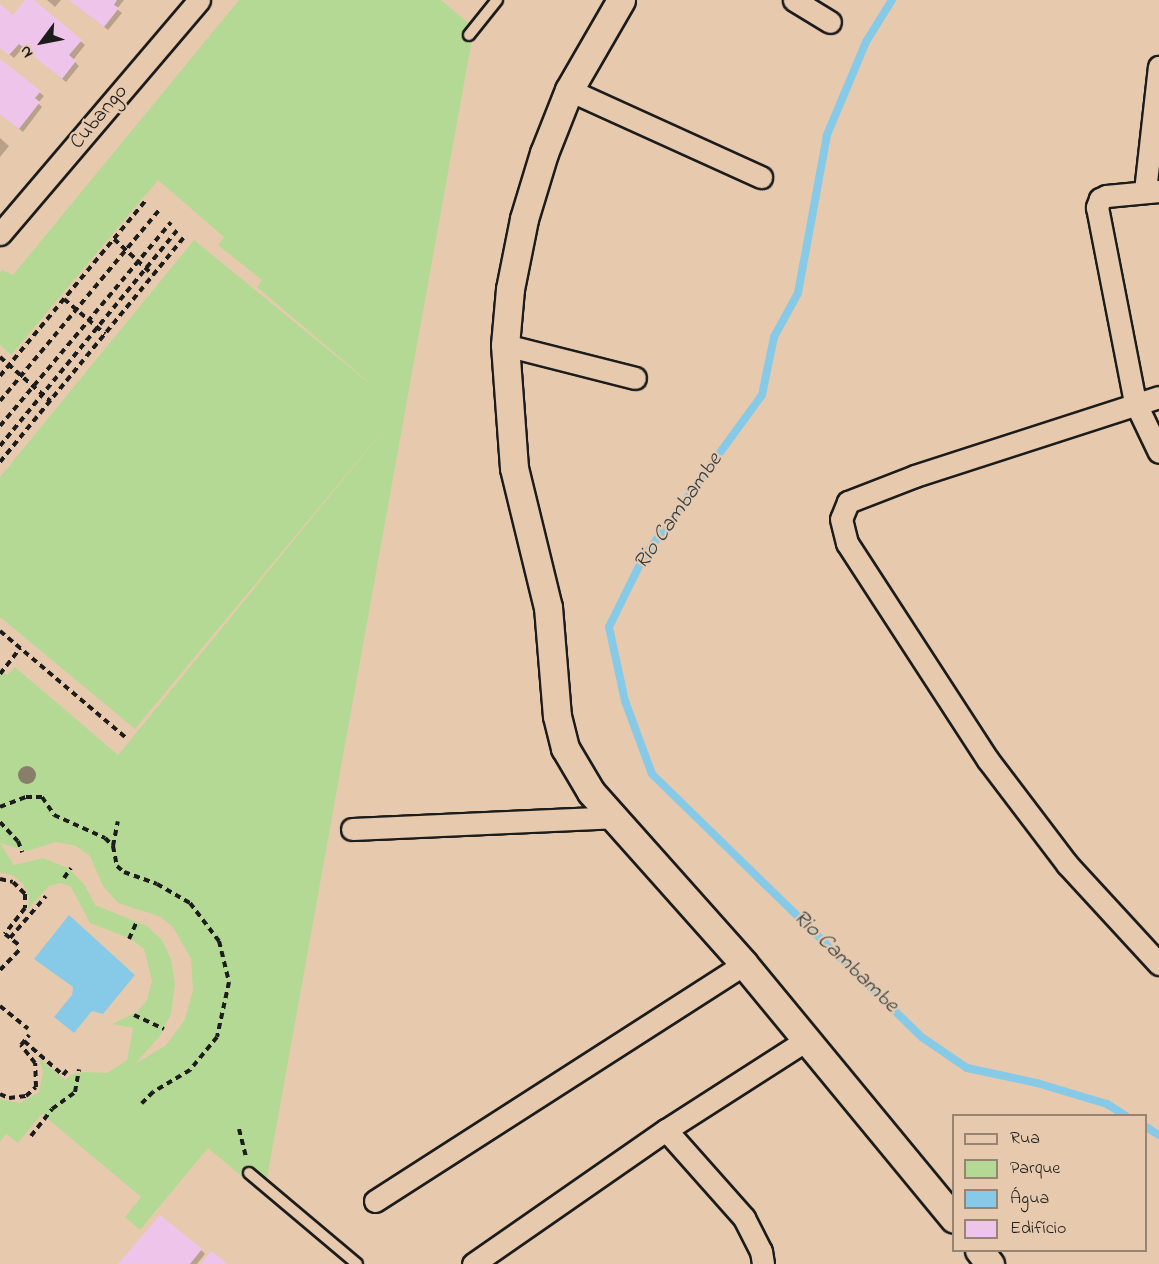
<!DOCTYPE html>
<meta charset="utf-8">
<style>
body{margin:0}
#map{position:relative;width:1159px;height:1264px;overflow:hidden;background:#e7caae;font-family:"Indie Flower",sans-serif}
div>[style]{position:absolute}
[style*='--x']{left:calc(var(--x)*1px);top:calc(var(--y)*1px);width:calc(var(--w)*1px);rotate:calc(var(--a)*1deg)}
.green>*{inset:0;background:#b4d994}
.water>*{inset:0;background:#87cae8}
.shadow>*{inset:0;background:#0003}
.stream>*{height:8px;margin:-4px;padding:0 4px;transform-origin:4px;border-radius:4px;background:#87cae8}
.building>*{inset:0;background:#eec4eb}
.path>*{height:4px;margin-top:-2px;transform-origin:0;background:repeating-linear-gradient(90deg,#1c1c1c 0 6px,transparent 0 10.5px)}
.roads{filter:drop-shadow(2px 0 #1c1c1c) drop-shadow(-2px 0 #1c1c1c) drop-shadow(0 2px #1c1c1c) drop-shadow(0 -2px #1c1c1c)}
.service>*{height:10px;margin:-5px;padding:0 5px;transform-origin:5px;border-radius:5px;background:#e7caae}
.minor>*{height:21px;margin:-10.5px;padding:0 10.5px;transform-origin:10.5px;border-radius:10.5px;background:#e7caae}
.tertiary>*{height:27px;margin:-13.5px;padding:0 13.5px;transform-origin:13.5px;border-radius:13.5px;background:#e7caae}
.trees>*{width:18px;height:18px;margin:-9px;border-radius:50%;background:#887f6b}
span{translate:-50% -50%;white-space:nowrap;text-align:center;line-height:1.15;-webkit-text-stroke:4.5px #e7caae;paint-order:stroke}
.street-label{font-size:21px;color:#1c1c1c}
.water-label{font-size:22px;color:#313f45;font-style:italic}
.legend{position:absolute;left:952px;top:1114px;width:195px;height:138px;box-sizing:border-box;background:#e7caae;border:2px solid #968474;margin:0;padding:8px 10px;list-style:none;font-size:18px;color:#1c1c1c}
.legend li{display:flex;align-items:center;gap:12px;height:30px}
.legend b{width:30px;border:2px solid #968474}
.north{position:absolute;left:12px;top:12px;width:60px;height:60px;-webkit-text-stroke:4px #e7caae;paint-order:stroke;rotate:238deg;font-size:16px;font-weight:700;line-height:24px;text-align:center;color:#1c1c1c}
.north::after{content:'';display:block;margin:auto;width:21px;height:27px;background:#1c1c1c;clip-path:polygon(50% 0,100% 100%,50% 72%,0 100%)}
</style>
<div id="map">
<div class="green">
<i style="clip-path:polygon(evenodd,239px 0,441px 0,474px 28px,264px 1195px,208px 1148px,140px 1230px,125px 1217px,141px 1197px,42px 1114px,18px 1143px,6px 1134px,0 1142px,0 1099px,20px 1103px,39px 1092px,43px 1072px,39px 1058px,65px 1080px,72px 1074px,85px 1072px,107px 1073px,127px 1060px,133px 1028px,112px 1024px,137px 1012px,147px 1000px,152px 981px,144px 949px,131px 939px,90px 923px,71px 887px,61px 883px,49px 886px,28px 909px,29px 897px,23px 884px,14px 876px,0 872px,0 669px,7px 675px,15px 667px,118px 755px,400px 410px,135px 729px,0 617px,0 477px,194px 240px,379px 391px,257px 287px,262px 280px,218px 245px,224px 237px,158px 180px,11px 355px,0 345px,0 273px,2px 270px,13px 275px,239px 0,56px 842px,76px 846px,90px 856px,103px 886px,118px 903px,161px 917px,173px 927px,191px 959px,193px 991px,184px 1021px,166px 1045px,135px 1064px,160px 1036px,171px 1014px,175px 984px,171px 959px,162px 940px,147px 926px,95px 905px,84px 884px,68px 868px,43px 858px,14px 865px,0 843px,27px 851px,56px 842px)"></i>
</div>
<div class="water">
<i style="clip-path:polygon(69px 915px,135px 975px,103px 1014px,92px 1011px,74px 1033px,54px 1017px,72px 995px,73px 987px,34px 959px)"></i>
</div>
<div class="shadow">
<i style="clip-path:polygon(27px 0,32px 0,85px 45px,73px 60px,79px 66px,66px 82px,24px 47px,14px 58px,0 47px,0 6px,13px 17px)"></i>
<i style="clip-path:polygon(47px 0,61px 0,55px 7px)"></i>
<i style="clip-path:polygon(70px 0,124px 0,117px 9px,122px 13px,108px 30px)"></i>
<i style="clip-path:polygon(0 60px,44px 96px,38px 103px,42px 107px,23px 132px,0 113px)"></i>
<i style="clip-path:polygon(0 138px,9px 146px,0 157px)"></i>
<i style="clip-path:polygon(201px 1250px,205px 1254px,197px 1264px,121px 1264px)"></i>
</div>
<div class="stream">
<i style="--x:892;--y:0;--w:49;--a:121.8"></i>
<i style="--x:866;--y:42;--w:101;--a:112.8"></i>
<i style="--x:827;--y:135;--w:161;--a:100.4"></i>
<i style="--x:798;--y:293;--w:50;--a:118.6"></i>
<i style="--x:774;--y:337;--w:59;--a:101.7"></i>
<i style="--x:762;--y:395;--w:202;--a:126.1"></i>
<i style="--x:643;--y:558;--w:77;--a:116.2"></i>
<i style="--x:609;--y:627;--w:76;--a:77.8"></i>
<i style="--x:625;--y:701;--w:78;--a:69.7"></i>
<i style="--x:652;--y:774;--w:378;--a:44.3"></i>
<i style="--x:923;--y:1038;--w:53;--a:34.3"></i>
<i style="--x:967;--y:1068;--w:72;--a:12.1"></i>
<i style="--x:1037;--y:1083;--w:73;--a:16.7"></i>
<i style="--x:1107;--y:1104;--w:22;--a:32"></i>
<i style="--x:1146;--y:1127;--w:15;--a:32"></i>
</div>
<div class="building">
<i style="clip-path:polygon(25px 0,34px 0,82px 40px,69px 55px,76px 61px,62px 79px,19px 44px,9px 55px,0 48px,0 4px,13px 15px)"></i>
<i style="clip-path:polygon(69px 0,117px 0,114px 5px,119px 8px,104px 27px)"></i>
<i style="clip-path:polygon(0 59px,41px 91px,35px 98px,40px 102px,19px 129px,0 114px)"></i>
<i style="clip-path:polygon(160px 1215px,202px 1249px,190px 1264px,118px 1264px)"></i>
<i style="clip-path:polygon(211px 1251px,228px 1264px,201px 1264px)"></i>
</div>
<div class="path">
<i style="--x:114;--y:239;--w:53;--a:42.7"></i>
<i style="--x:64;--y:299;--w:54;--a:40.5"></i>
<i style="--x:0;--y:357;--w:67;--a:41.3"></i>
<i style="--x:0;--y:376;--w:230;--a:-50.3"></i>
<i style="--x:0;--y:401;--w:249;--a:-50.2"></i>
<i style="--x:0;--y:426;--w:266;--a:-50"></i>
<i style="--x:0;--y:446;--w:282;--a:-50.6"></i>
<i style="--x:0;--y:462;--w:293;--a:-50.7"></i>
<i style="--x:0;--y:631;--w:164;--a:40.3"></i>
<i style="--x:0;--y:674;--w:33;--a:-52"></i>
<i style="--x:0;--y:807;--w:28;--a:-21"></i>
<i style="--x:26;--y:797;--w:16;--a:0"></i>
<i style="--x:42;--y:797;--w:22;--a:56"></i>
<i style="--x:54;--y:815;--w:56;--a:24.3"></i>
<i style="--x:105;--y:838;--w:11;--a:45"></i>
<i style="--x:113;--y:846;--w:20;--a:79"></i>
<i style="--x:117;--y:866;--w:9;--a:41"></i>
<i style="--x:124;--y:872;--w:35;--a:20"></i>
<i style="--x:157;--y:884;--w:38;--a:30"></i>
<i style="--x:190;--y:903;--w:48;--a:52.7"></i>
<i style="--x:219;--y:941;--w:42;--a:76.3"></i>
<i style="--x:229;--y:982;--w:56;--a:102.3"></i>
<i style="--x:217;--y:1037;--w:43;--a:129.3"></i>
<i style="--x:190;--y:1070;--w:43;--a:149.3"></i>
<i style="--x:153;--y:1092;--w:16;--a:135"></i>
<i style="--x:0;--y:822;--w:26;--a:47"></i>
<i style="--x:18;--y:841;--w:12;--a:70"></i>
<i style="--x:113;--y:846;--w:25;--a:-79"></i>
<i style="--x:64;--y:878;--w:12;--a:-55"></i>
<i style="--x:0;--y:879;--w:13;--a:13"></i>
<i style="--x:13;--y:882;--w:17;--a:45"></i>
<i style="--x:25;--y:894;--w:14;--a:90"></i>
<i style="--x:25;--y:908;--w:33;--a:128"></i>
<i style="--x:5;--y:934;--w:18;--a:38"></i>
<i style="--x:10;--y:938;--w:55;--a:-49.4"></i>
<i style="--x:129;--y:939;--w:20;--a:-66"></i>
<i style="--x:0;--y:970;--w:28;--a:-46"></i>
<i style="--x:0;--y:1006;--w:36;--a:39"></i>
<i style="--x:134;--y:1015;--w:33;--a:25"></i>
<i style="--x:24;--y:1041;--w:52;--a:41.1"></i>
<i style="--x:63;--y:1075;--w:9;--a:-49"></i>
<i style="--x:0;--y:1094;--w:10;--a:24"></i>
<i style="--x:9;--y:1098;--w:17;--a:-7"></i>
<i style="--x:26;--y:1096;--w:13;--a:-42"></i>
<i style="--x:36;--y:1087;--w:24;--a:-92"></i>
<i style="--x:35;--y:1063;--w:23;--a:-128"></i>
<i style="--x:21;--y:1045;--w:13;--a:-51"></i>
<i style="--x:239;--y:1129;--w:30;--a:76"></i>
<i style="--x:31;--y:1136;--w:34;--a:-52"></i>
<i style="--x:52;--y:1109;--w:29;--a:-36"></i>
<i style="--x:75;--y:1092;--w:23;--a:-80"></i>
</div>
<div class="roads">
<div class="service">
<i style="--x:469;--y:35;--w:45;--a:-51.3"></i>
<i style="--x:249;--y:1173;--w:141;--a:40.1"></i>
</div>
<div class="minor">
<i style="--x:794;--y:0;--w:42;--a:31.4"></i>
<i style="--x:569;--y:90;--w:211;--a:24.4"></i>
<i style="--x:1145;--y:191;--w:125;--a:-83.6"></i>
<i style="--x:1159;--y:191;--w:53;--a:174.6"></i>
<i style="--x:1106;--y:196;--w:7;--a:153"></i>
<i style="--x:1100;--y:199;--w:9;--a:111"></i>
<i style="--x:1097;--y:207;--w:199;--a:79"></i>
<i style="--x:1135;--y:402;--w:55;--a:64.4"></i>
<i style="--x:0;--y:234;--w:307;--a:-49.6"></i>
<i style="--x:505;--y:345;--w:134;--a:14.2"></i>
<i style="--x:1159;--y:397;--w:256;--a:162.1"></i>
<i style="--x:915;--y:476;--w:72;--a:158.8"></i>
<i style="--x:848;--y:502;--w:18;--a:112"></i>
<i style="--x:841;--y:519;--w:25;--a:76"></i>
<i style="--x:847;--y:543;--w:259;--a:57"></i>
<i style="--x:988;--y:760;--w:131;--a:52.8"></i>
<i style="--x:1067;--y:864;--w:136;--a:47.4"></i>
<i style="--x:352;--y:829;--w:262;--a:-2.6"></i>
<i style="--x:666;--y:1130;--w:118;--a:48.4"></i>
<i style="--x:744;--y:1218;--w:37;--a:63"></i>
<i style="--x:761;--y:1251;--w:13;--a:81"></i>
<i style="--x:375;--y:1201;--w:439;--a:-32.7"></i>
<i style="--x:473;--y:1264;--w:235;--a:-34.8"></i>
<i style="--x:666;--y:1130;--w:166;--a:-32.7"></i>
</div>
<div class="tertiary">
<i style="--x:621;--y:0;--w:104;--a:120"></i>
<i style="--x:569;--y:90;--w:68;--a:111.6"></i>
<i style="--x:544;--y:153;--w:69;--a:106.9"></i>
<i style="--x:524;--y:219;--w:71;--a:101.3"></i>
<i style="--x:510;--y:289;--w:56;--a:95.1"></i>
<i style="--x:505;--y:345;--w:123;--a:85.8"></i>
<i style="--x:514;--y:468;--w:143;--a:76.3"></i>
<i style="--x:548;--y:607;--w:109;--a:85.3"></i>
<i style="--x:557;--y:716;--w:33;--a:76"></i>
<i style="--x:565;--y:748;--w:51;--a:59.4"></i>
<i style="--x:591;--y:792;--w:230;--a:48.3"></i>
<i style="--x:744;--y:964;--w:330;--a:50.5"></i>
<i style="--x:979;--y:1250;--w:18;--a:52"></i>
</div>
</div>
<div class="trees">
<i style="left:27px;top:775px"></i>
</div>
<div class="street-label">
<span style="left:99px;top:117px;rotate:-50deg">Cubango</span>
</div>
<div class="water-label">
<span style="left:679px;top:512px;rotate:-55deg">Rio Cambambe</span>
<span style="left:845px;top:962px;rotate:44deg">Rio Cambambe</span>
</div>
<ul class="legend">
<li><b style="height:8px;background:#e7caae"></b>Rua</li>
<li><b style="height:16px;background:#b4d994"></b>Parque</li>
<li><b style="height:16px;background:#87cae8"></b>Água</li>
<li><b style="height:16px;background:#eec4eb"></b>Edifício</li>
</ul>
<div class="north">N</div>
</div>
